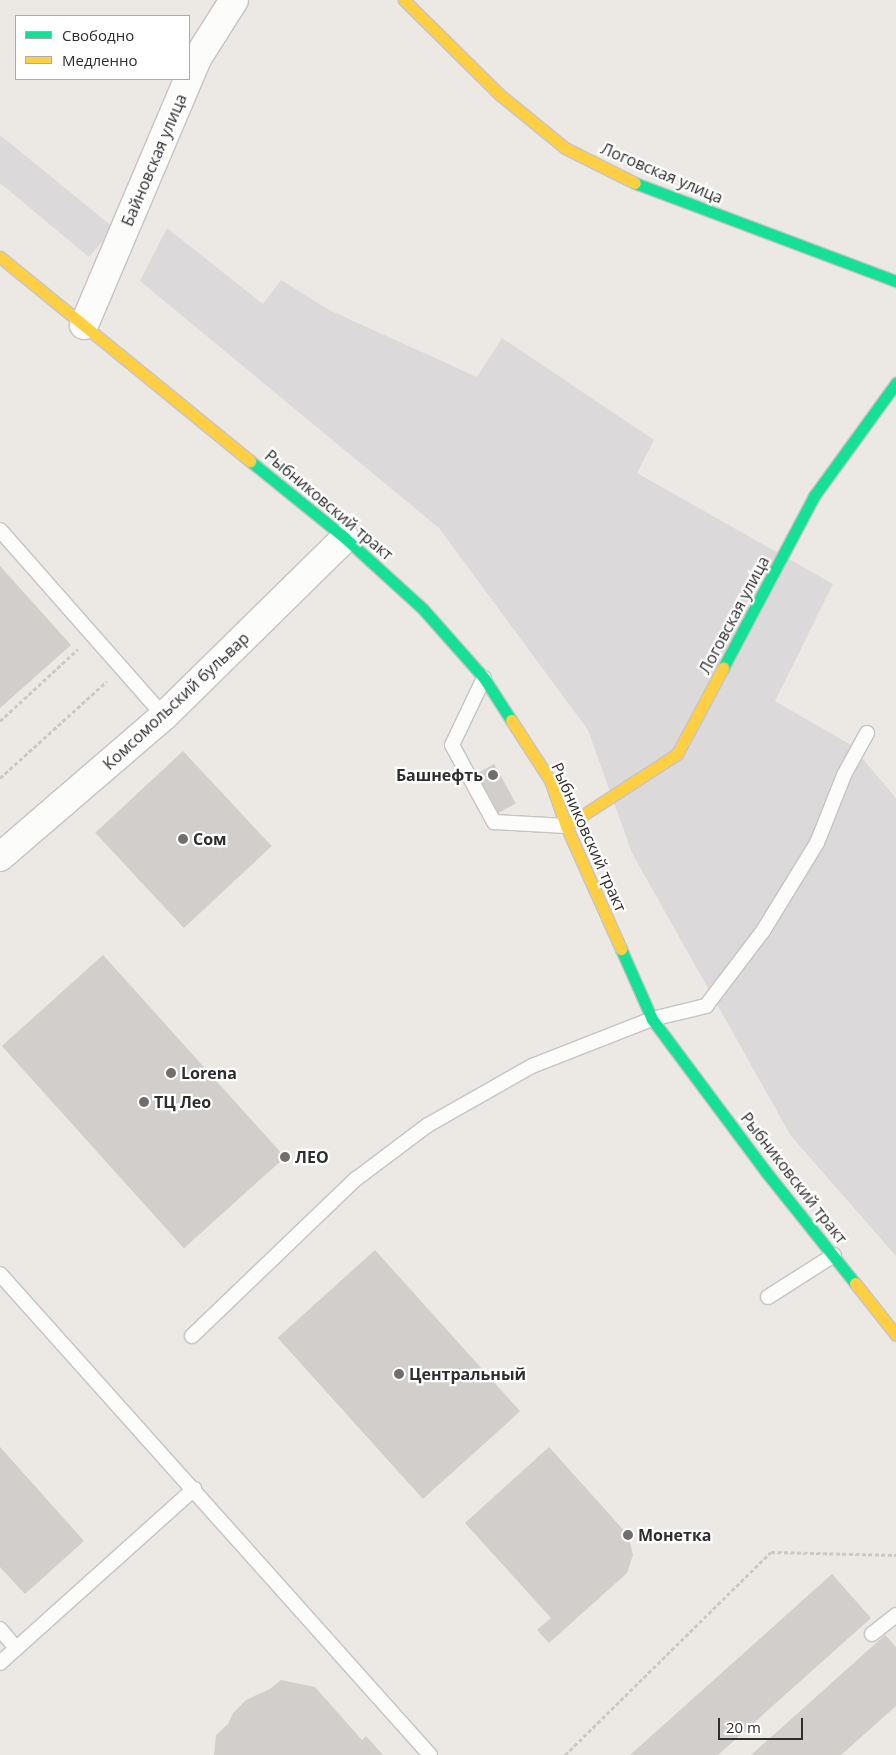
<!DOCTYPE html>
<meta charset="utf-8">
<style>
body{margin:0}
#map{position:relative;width:896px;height:1755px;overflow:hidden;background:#ece8e4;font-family:"Open Sans",sans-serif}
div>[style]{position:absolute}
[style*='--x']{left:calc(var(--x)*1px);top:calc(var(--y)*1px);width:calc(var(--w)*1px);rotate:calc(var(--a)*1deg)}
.industrial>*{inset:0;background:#dcd9db}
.building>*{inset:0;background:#d1cecb;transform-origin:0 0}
.path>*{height:3px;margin-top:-1.5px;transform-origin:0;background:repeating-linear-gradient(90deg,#c9c9c8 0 4px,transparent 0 6.5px)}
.roads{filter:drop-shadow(1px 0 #c5c4c5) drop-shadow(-1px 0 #c5c4c5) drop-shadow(0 1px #c5c4c5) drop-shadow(0 -1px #c5c4c5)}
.lane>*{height:14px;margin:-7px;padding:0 7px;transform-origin:7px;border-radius:7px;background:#fcfcfb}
.street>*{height:28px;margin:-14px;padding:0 14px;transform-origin:14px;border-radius:14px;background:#fcfcfb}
.fast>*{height:11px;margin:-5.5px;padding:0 5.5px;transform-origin:5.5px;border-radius:5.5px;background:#16e098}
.slow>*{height:11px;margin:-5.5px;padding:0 5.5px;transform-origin:5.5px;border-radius:5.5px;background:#ffcf43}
.dots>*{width:14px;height:14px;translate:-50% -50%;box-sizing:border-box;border:2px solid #fff;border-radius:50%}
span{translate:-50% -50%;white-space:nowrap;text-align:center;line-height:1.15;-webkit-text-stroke:4.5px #fff;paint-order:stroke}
.street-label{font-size:16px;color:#2e2e2e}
.poi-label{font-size:16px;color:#2e2e2e;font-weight:700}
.right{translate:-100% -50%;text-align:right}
.left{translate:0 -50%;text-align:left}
.legend{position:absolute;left:15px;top:15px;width:175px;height:65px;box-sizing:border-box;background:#fff;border:1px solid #ababab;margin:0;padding:6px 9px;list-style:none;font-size:15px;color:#2e2e2e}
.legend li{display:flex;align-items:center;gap:10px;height:25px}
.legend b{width:25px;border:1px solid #ababab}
.scale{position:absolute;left:718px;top:1718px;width:85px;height:22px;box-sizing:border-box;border:2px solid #2e2e2e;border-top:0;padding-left:6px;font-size:15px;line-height:18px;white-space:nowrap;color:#2e2e2e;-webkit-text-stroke:4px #fff;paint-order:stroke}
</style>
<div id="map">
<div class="industrial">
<i style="clip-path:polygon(0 135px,114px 228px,89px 257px,0 183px)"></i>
<i style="clip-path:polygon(167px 228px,263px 304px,281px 280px,329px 310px,477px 377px,502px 338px,654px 440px,637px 473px,833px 584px,775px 701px,851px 745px,896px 798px,896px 1256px,791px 1136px,632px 853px,588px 730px,439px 528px,140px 281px)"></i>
</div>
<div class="building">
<i style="clip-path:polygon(0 566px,71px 645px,0 708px)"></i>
<i style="left:183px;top:751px;width:130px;height:120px;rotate:47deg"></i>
<i style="left:494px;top:764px;width:45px;height:23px;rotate:61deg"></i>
<i style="left:103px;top:955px;width:272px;height:136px;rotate:48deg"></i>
<i style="left:375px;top:1250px;width:217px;height:131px;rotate:48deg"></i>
<i style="clip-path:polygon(0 1447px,84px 1541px,25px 1594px,0 1567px)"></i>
<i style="clip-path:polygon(549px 1447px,628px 1535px,633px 1555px,627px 1573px,549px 1643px,537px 1630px,551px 1618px,465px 1523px)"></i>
<i style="clip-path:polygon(832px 1574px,871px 1618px,718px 1755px,630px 1755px)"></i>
<i style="clip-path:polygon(885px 1635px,896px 1647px,896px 1706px,841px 1755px,751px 1755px)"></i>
<i style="clip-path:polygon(281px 1680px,315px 1687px,362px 1740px,366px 1736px,383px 1755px,214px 1755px,216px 1735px,228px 1724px,233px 1713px,246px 1700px,270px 1689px)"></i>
</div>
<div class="path">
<i style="--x:0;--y:721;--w:106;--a:-42.7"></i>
<i style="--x:0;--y:778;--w:144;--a:-42.2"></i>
<i style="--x:565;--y:1755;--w:289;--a:-44.6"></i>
<i style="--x:771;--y:1552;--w:125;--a:1.4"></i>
</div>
<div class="roads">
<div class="lane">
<i style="--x:0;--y:530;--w:248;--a:48.6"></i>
<i style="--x:484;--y:678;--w:74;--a:115.5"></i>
<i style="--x:452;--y:745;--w:88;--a:61.4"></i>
<i style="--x:494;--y:822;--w:72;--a:3.2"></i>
<i style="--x:0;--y:1274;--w:645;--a:48.2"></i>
<i style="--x:768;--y:1297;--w:78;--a:-32.5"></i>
<i style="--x:192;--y:1336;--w:227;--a:-43.8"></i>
<i style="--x:356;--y:1179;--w:90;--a:-36.9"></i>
<i style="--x:428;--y:1125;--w:120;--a:-29.6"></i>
<i style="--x:532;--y:1066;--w:129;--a:-21.4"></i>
<i style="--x:652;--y:1019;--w:56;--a:-13.5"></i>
<i style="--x:706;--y:1006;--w:94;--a:-52.8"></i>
<i style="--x:763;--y:931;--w:103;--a:-58.5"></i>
<i style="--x:817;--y:843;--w:73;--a:-68.3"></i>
<i style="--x:844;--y:775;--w:48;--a:-61.3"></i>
<i style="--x:0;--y:1629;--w:25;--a:50"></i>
<i style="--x:872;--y:1634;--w:31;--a:-38"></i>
<i style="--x:0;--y:1663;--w:261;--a:-41.9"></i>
</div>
<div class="street">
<i style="--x:84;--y:325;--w:291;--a:-67"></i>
<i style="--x:198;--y:57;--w:67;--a:-57.7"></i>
<i style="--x:0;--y:857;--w:216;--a:-40.7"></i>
<i style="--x:164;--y:716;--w:254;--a:-44.5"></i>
</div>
<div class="fast">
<i style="--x:635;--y:183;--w:279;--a:20.6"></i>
<i style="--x:250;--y:461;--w:122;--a:39"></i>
<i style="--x:345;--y:538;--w:105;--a:42.3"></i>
<i style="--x:423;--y:609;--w:92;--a:48.5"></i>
<i style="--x:484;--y:678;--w:50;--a:57.3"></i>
<i style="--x:723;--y:668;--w:195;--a:-62.1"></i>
<i style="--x:814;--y:496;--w:140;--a:-54"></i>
<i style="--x:621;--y:949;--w:77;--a:66.1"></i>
<i style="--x:652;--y:1019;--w:191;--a:53.3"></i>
<i style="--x:766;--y:1172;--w:142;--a:51.3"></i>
</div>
<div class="slow">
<i style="--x:404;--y:0;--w:134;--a:44.7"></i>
<i style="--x:499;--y:94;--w:85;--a:39.3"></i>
<i style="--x:565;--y:148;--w:78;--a:26.6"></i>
<i style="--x:0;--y:257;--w:323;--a:39.2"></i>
<i style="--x:511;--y:720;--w:72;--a:57"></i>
<i style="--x:550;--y:780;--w:49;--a:70.8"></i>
<i style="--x:566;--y:826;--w:135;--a:65.9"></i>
<i style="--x:566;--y:826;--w:132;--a:-33"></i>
<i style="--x:677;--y:754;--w:98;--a:-61.9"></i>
<i style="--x:855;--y:1283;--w:66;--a:51.7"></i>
</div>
</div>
<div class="dots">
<i style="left:493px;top:775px;background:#706f6e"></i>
<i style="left:183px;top:839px;background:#706f6e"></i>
<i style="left:171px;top:1073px;background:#706f6e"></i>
<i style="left:144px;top:1102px;background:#706f6e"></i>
<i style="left:285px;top:1157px;background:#706f6e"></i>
<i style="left:399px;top:1374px;background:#706f6e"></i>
<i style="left:628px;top:1535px;background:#706f6e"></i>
</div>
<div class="street-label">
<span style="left:154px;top:160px;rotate:-67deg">Байновская улица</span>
<span style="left:662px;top:173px;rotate:23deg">Логовская улица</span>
<span style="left:329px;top:505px;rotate:40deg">Рыбниковский тракт</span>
<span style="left:734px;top:615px;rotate:-62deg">Логовская улица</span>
<span style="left:176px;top:701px;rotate:-43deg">Комсомольский бульвар</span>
<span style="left:589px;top:837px;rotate:66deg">Рыбниковский тракт</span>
<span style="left:794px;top:1178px;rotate:52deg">Рыбниковский тракт</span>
</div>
<div class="poi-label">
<span class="right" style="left:483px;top:775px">Башнефть</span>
<span class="left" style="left:193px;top:839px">Сом</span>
<span class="left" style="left:181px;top:1073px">Lorena</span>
<span class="left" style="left:154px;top:1102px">ТЦ Лео</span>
<span class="left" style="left:295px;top:1157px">ЛЕО</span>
<span class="left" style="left:409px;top:1374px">Центральный</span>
<span class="left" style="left:638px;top:1535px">Монетка</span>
</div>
<ul class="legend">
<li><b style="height:6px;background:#16e098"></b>Свободно</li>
<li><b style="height:6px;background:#ffcf43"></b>Медленно</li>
</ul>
<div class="scale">20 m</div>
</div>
